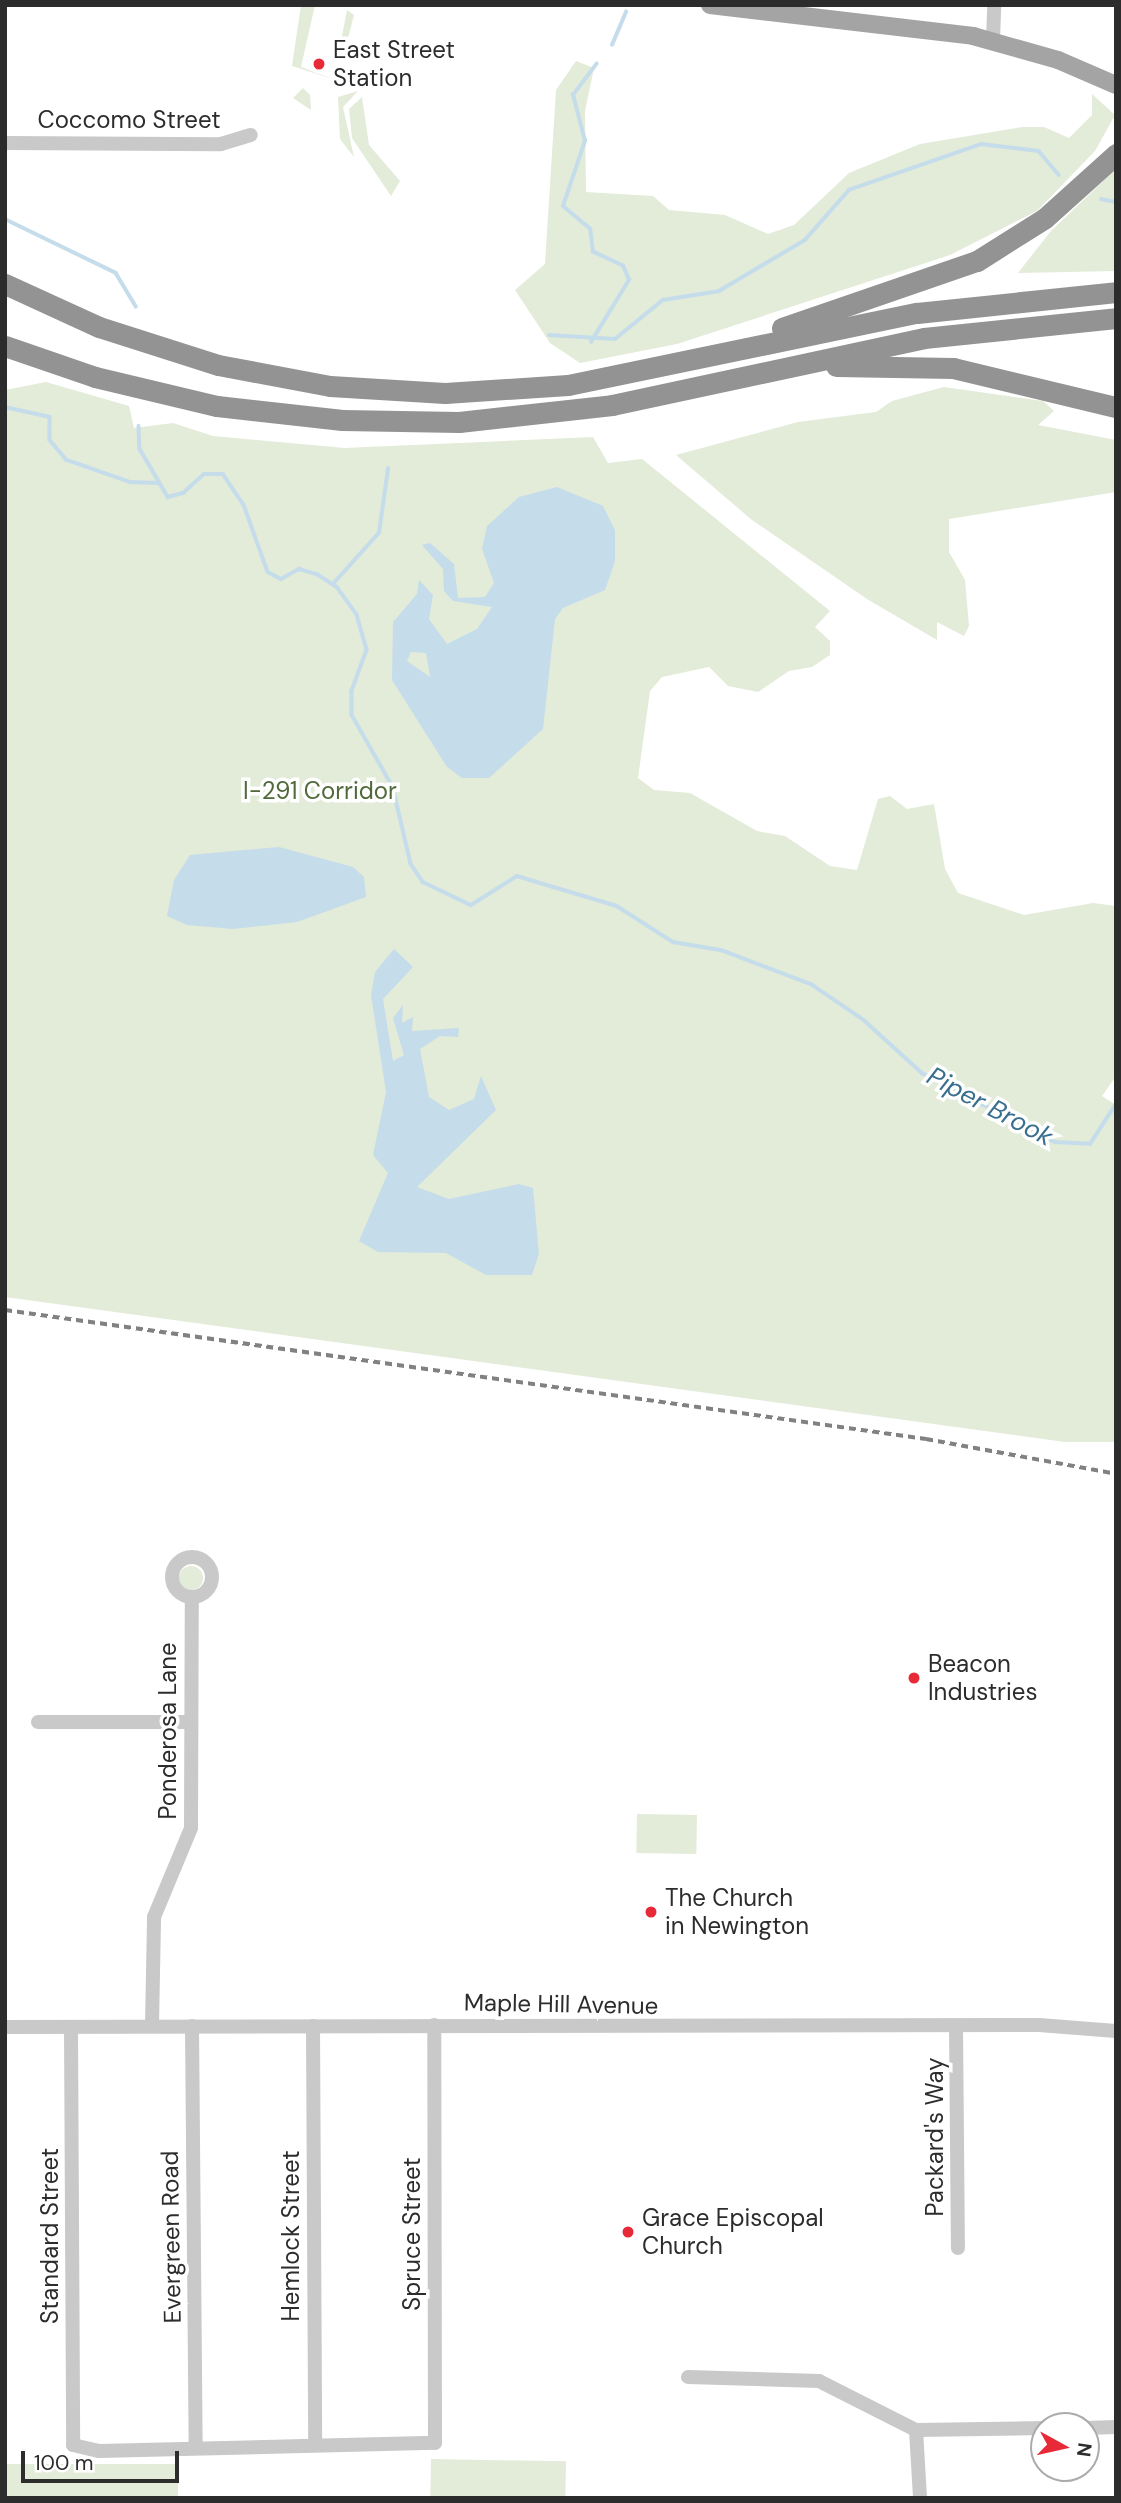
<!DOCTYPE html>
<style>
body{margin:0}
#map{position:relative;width:1121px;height:2503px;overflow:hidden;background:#fff;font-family:"DM Sans",sans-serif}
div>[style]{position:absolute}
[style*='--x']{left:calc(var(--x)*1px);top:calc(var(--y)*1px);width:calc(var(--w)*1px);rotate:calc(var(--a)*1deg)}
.green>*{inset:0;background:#e3ebd9;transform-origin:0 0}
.round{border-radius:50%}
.water>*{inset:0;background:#c5dceb}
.stream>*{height:3.5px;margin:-1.75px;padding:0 1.75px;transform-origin:1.75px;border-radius:1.75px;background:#c5dceb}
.minor>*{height:14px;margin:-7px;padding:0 7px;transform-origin:7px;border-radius:7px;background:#c9c9c9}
.minor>.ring{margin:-7px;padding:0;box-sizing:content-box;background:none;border:14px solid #c9c9c9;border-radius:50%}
.major>*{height:18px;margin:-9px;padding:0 9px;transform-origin:9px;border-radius:9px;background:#a4a4a4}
.highway>*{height:21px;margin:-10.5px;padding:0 10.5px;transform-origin:10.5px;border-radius:10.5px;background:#939393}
.rail>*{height:3.5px;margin-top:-1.75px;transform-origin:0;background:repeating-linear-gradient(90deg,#818181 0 7px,transparent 0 12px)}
.dots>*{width:19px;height:19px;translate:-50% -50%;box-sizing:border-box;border:4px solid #fff;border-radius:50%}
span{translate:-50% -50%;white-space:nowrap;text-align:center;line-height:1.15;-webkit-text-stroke:7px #fff;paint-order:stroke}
.poi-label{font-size:24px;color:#2c2c2c}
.left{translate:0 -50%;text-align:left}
.street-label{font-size:24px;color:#2c2c2c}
.park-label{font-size:24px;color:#506939}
.water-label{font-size:26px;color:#396e8f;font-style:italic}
.frame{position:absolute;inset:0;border:7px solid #2c2c2c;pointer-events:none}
.north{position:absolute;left:1030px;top:2412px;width:70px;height:70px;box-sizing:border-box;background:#fff;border:2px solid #ababab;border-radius:50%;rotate:98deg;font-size:19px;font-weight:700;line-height:28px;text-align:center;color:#2c2c2c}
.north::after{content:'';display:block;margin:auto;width:24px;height:32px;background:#e82a38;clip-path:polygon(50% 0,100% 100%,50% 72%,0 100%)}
.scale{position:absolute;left:21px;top:2451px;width:158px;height:32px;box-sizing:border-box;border:4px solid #2c2c2c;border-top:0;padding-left:9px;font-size:21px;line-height:24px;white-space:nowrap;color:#2c2c2c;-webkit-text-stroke:5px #fff;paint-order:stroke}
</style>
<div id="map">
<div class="green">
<i style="clip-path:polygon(301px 5px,315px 5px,301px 67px,333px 79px,292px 66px)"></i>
<i style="clip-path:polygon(347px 10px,354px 15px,343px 58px,338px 57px)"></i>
<i style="clip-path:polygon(576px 61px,594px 68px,585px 111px,586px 192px,653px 196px,669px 210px,725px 215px,768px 234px,794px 225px,849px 173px,920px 144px,1022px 127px,1044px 127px,1069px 138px,1092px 115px,1092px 94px,1115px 115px,1095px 151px,1037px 211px,950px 255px,677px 344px,580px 363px,550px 343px,515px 290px,545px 264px,556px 90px)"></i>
<i style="clip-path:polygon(303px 88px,310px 95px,311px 110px,293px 98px)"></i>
<i style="clip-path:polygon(358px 91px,343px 107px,354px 157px,340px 139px,338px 97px)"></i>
<i style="clip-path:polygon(362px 97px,369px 145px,400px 181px,391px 196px,352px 138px,349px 109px)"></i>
<i style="clip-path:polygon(1116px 169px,1116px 271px,1018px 273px,1051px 231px)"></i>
<i style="clip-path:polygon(46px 382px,129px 406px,134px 428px,173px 423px,213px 436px,345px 448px,593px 437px,608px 463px,642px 459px,830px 611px,815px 627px,830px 641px,830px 655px,812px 667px,789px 671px,758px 692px,728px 686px,709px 667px,662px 677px,650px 691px,638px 778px,654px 790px,690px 793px,757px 831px,785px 836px,830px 866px,857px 870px,878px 799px,890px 796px,907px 809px,934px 804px,945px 869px,958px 893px,1024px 915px,1093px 903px,1116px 906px,1116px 1076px,1102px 1096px,1116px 1105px,1116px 1442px,1065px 1442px,5px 1297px,5px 390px)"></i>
<i style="clip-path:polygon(944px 387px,1043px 401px,1054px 411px,1038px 425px,1116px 440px,1116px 492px,949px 519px,949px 552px,965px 580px,969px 626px,964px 636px,937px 622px,937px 640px,867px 599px,752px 520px,676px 455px,798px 422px,876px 412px,892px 401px)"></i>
<i class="round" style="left:179px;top:1566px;width:24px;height:24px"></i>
<i style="left:637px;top:1814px;width:60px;height:39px;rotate:1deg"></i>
<i style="left:431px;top:2459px;width:135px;height:39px;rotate:1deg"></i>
<i style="left:5px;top:2464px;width:173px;height:34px"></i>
</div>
<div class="water">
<i style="clip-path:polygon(evenodd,557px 487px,603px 506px,615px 530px,615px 561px,605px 590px,563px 608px,555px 619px,543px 729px,489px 778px,462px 778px,447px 767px,392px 680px,393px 622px,417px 594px,419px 580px,433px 595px,429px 619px,447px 644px,477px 629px,492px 607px,453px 601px,444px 591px,443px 569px,422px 545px,430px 543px,454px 564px,458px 598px,485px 597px,494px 583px,482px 549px,487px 526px,519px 497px,557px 487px,411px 652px,426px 653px,430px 677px,407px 661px,411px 652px)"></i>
<i style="clip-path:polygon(279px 847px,353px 867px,364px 877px,366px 897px,297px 922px,233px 929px,187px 925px,167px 916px,174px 880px,190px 855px)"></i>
<i style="clip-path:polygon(394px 949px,413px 967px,383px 999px,393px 1061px,404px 1055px,393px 1018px,403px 1005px,402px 1023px,413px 1017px,412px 1031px,459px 1028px,458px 1037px,440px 1036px,420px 1049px,429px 1097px,449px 1110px,474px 1099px,481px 1076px,496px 1110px,417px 1187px,449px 1199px,519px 1184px,533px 1188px,539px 1254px,532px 1275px,486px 1275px,446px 1253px,378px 1252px,359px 1241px,388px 1173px,373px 1155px,386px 1092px,371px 995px,375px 972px)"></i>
</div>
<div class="stream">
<i style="--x:612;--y:45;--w:36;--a:-67"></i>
<i style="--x:1101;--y:199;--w:15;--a:11"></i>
<i style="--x:5;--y:219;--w:123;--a:25.9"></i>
<i style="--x:116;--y:273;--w:39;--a:59"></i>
<i style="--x:549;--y:335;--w:66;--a:3.5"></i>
<i style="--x:615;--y:339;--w:62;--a:-39.1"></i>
<i style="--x:663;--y:300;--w:57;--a:-9.1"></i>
<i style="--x:719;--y:291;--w:100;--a:-30.7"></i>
<i style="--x:805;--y:240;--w:67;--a:-48.7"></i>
<i style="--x:849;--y:190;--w:140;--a:-19.2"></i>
<i style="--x:981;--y:144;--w:58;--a:6.9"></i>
<i style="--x:1039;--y:151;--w:31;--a:50"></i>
<i style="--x:591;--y:342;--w:73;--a:-58.5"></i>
<i style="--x:629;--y:280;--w:15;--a:-113"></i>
<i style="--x:623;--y:266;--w:33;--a:-155"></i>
<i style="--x:593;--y:252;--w:23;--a:-97"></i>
<i style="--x:590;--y:229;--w:35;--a:-140"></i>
<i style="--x:563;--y:206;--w:69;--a:-71.3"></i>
<i style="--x:585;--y:141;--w:48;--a:-104.6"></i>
<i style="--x:573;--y:95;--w:39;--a:-53"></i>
<i style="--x:5;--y:407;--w:46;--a:12.5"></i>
<i style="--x:50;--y:417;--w:23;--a:90"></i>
<i style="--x:50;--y:440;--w:26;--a:50"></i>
<i style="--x:67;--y:460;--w:67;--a:19.2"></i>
<i style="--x:130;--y:482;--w:29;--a:2"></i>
<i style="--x:139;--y:426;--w:23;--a:88"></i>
<i style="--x:140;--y:449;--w:56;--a:59.7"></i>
<i style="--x:168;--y:497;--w:16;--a:-15"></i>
<i style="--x:183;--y:493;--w:28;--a:-42"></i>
<i style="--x:204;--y:474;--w:19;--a:0"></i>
<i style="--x:223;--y:474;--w:37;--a:56"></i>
<i style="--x:244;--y:505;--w:71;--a:70.3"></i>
<i style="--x:268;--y:572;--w:15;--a:28"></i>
<i style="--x:281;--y:579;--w:21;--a:-29"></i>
<i style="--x:299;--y:569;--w:19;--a:16"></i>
<i style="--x:317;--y:574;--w:24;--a:33"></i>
<i style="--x:337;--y:587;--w:34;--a:54"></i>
<i style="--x:357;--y:615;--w:36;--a:74"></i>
<i style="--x:367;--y:650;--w:44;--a:110.1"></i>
<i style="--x:352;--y:691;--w:24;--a:90"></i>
<i style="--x:352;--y:715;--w:83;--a:60.3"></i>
<i style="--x:393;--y:787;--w:79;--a:76.8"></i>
<i style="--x:411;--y:864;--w:22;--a:56"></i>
<i style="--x:423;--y:882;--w:53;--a:25.6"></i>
<i style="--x:471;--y:905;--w:54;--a:-32.2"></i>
<i style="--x:517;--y:876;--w:104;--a:16.7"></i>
<i style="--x:617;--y:906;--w:67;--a:32.7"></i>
<i style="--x:673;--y:942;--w:49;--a:9.5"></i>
<i style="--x:721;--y:950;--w:96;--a:20.7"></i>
<i style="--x:811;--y:984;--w:64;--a:34.2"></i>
<i style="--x:864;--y:1020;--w:79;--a:42.4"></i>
<i style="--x:922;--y:1073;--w:150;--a:27.4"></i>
<i style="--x:1055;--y:1142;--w:35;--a:3"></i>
<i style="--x:1090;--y:1144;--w:48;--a:-57"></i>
<i style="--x:333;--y:584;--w:69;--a:-48"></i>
<i style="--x:379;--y:533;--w:65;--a:-82"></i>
</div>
<div class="minor">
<i style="--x:993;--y:41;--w:36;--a:-88"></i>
<i style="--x:5;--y:143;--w:216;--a:0.3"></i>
<i style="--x:221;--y:144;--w:31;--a:-17"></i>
<i class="ring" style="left:172px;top:1557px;width:26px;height:26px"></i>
<i style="--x:38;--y:1722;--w:152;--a:0"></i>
<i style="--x:152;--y:2025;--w:108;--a:-88.9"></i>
<i style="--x:154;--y:1917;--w:96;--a:-67.4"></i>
<i style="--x:191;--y:1828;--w:231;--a:-89.8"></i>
<i style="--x:192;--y:2026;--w:422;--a:89.5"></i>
<i style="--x:313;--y:2026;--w:419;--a:89.7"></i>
<i style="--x:956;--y:2026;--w:222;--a:89.5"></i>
<i style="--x:5;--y:2027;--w:1034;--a:-0.11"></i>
<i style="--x:1039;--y:2025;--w:77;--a:4.5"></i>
<i style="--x:71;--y:2027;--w:418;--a:89.7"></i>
<i style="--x:73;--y:2445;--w:27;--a:13"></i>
<i style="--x:99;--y:2451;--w:336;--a:-1.4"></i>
<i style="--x:435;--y:2443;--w:418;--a:-90.1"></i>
<i style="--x:688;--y:2377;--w:131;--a:1.7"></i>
<i style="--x:819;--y:2381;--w:109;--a:26.8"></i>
<i style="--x:916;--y:2430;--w:128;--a:-0.9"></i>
<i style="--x:1086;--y:2428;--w:30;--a:-2"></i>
<i style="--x:916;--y:2430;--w:68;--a:86.6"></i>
</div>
<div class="major">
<i style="--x:710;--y:5;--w:265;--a:6.7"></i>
<i style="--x:973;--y:36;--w:88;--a:15.8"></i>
<i style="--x:1058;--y:60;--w:63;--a:23.3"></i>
</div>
<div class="highway">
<i style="--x:5;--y:284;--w:103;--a:24.6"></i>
<i style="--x:99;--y:327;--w:125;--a:17.7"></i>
<i style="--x:218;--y:365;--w:114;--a:10.6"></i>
<i style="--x:330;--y:386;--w:115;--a:3.5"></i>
<i style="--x:445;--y:393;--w:123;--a:-3.7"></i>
<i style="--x:568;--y:385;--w:356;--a:-11.7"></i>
<i style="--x:917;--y:313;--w:200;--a:-6"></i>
<i style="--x:782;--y:328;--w:206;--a:-19"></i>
<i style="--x:977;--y:261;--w:80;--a:-32.3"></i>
<i style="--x:1045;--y:218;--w:96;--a:-42"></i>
<i style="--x:5;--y:346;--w:95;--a:19"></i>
<i style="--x:95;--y:377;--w:125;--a:13.4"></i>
<i style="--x:217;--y:406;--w:126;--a:6.4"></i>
<i style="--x:342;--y:420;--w:117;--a:1"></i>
<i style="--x:459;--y:422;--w:154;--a:-6.3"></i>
<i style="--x:612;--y:405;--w:319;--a:-12.1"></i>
<i style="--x:924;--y:338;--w:193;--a:-5.9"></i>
<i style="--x:836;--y:366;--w:117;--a:1"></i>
<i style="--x:953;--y:368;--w:168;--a:13.5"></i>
</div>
<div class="rail">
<i style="--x:5;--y:1310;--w:930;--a:7.97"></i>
<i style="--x:926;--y:1439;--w:193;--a:10.4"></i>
</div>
<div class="dots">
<i style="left:319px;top:64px;background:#e82a38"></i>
<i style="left:914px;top:1678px;background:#e82a38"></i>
<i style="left:651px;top:1912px;background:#e82a38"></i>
<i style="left:628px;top:2232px;background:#e82a38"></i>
</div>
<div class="poi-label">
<span class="left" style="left:333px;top:64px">East Street<br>Station</span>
<span class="left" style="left:928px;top:1678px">Beacon<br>Industries</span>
<span class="left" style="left:665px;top:1912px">The Church<br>in Newington</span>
<span class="left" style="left:642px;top:2232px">Grace Episcopal<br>Church</span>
</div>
<div class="street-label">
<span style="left:129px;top:120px">Coccomo Street</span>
<span style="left:168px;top:1731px;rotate:-90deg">Ponderosa Lane</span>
<span style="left:561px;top:2004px;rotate:1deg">Maple Hill Avenue</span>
<span style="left:935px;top:2137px;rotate:-90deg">Packard's Way</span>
<span style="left:412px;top:2234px;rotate:-90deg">Spruce Street</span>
<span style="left:50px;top:2236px;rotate:-90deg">Standard Street</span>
<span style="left:291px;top:2236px;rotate:-90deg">Hemlock Street</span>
<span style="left:171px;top:2237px;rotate:-91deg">Evergreen Road</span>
</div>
<div class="park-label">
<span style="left:320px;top:791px">I-291 Corridor</span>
</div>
<div class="water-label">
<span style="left:990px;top:1107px;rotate:28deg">Piper Brook</span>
</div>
<div class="frame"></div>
<div class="north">N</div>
<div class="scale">100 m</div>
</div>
